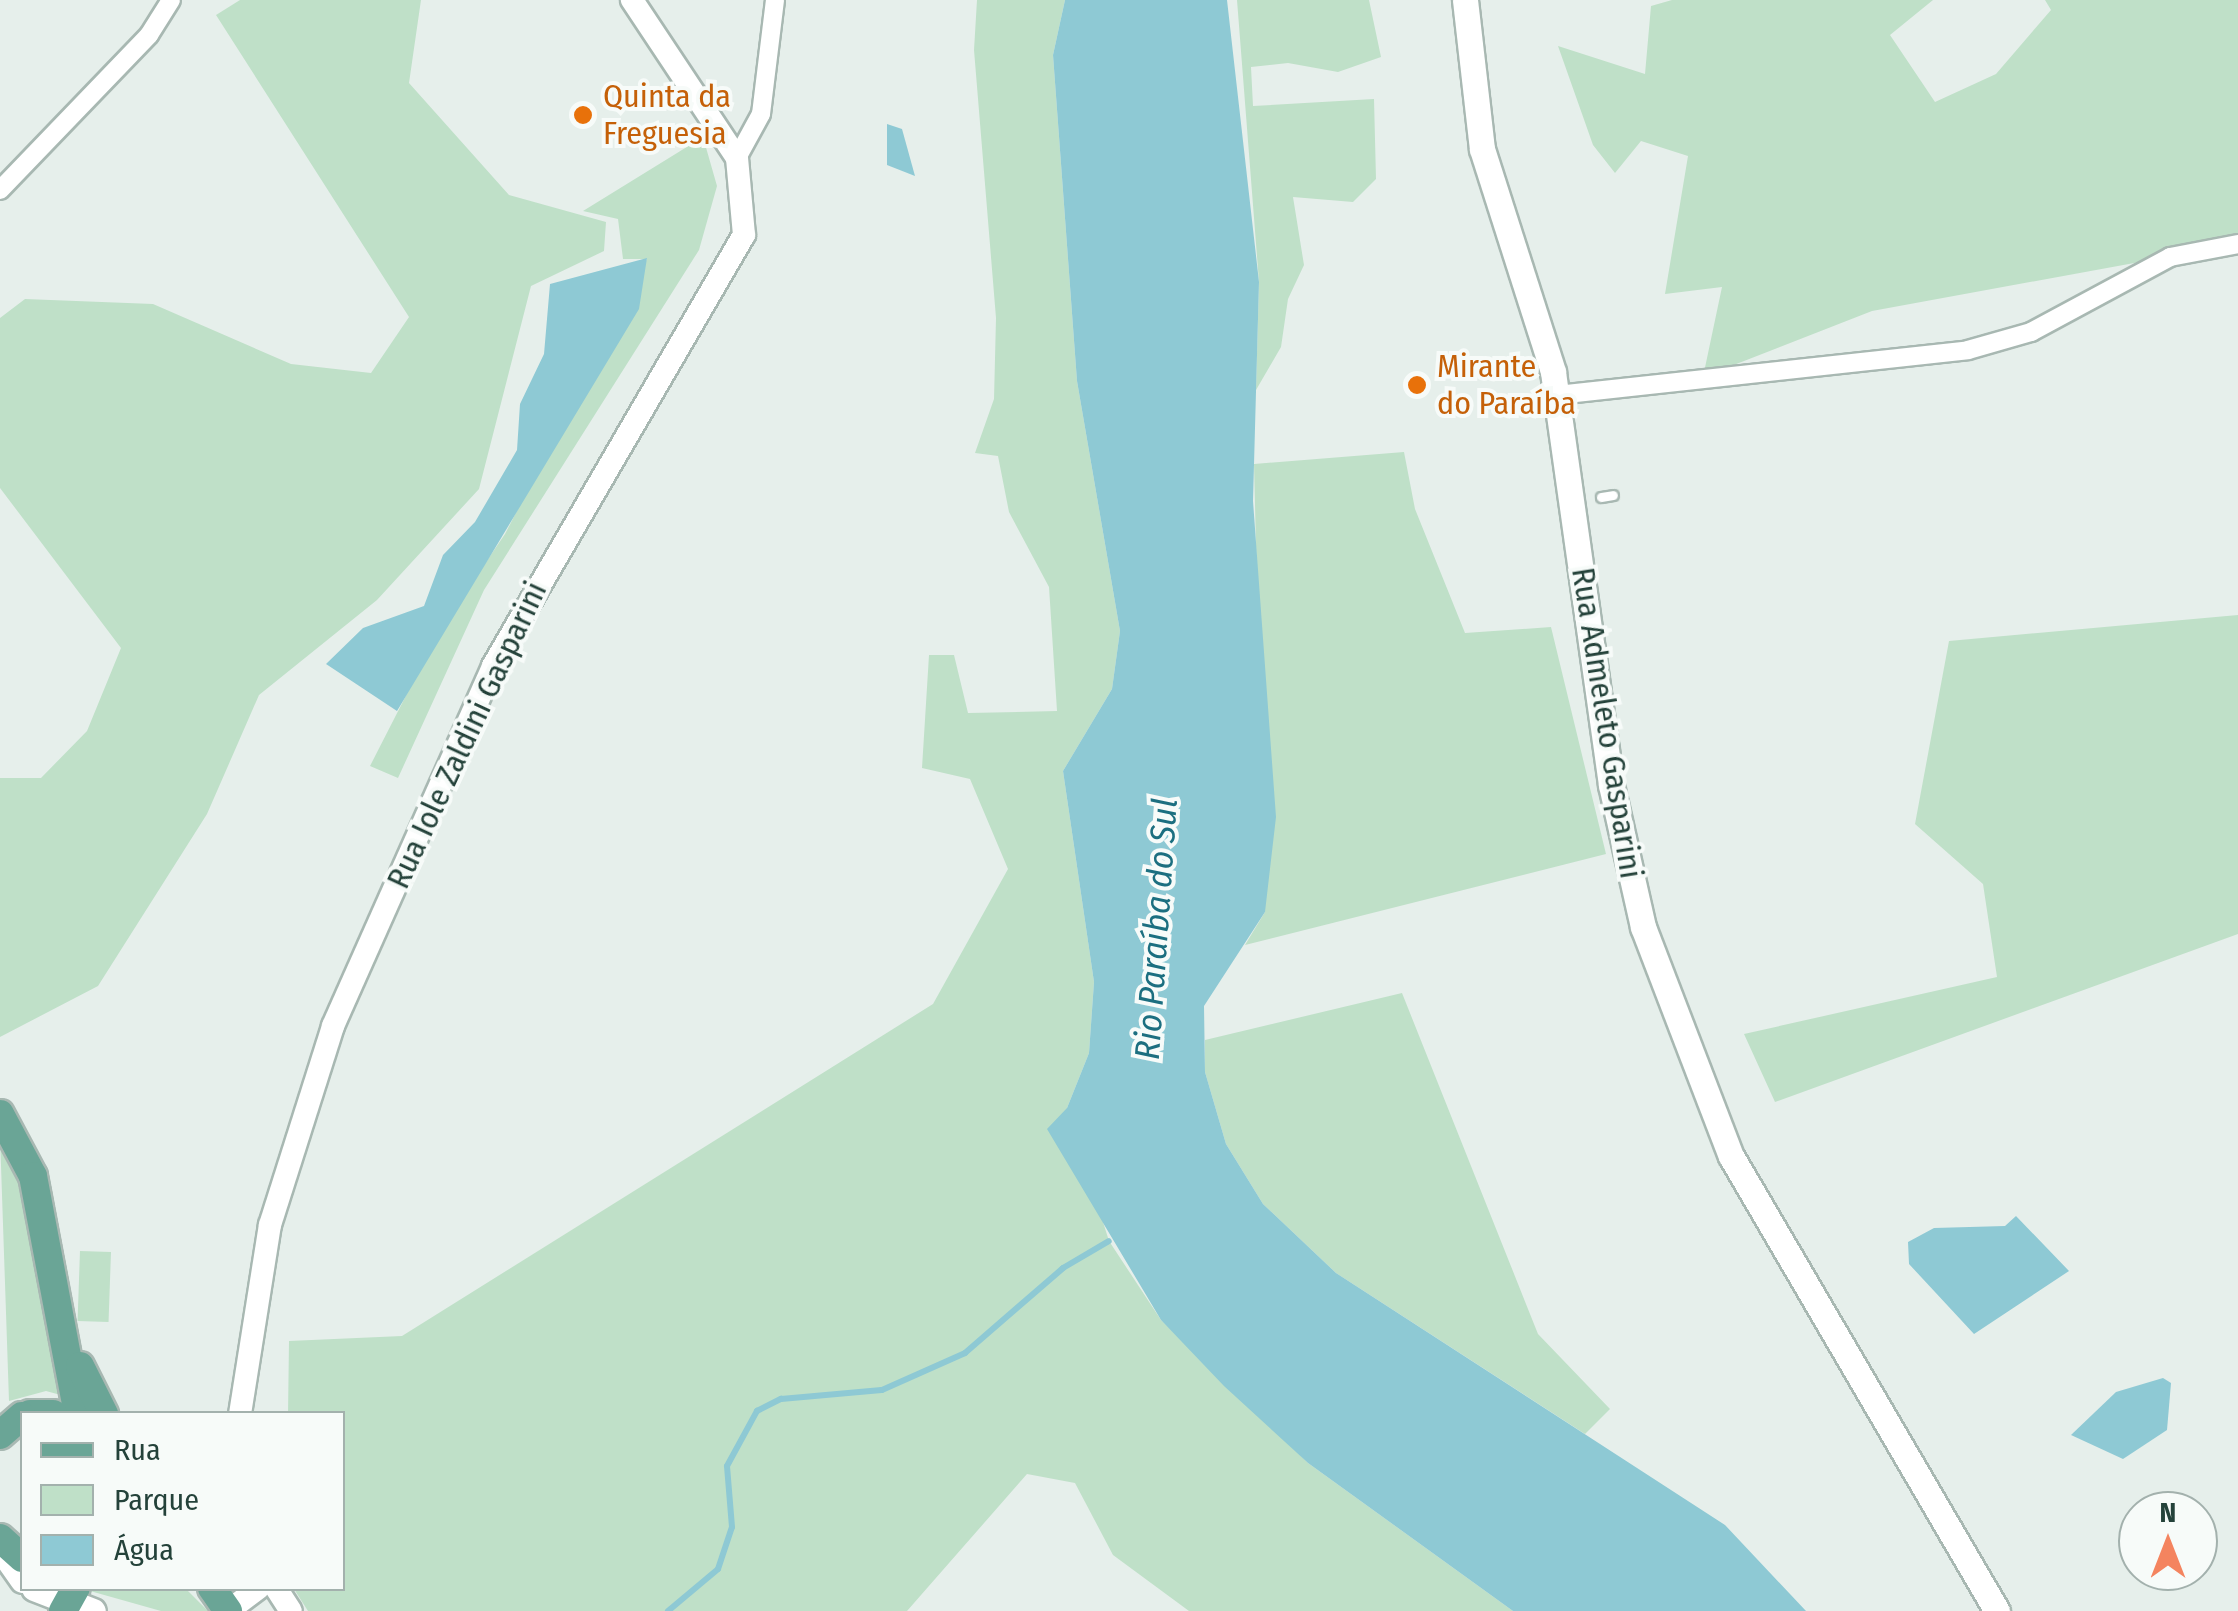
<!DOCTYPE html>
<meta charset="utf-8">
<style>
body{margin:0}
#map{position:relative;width:2238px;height:1611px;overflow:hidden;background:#e6efeb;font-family:"Fira Sans Condensed",sans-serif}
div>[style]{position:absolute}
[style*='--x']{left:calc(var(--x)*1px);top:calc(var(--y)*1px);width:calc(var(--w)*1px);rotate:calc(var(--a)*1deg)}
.green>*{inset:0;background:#bfe0c8;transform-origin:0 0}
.water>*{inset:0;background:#8ec9d4}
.stream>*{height:6px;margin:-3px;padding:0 3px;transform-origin:3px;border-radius:3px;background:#8ec9d4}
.roads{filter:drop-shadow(2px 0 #a8b8b2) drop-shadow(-2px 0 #a8b8b2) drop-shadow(0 2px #a8b8b2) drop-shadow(0 -2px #a8b8b2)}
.service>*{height:9px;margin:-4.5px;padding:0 4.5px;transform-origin:4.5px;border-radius:4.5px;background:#fff}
.minor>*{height:18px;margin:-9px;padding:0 9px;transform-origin:9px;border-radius:9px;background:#fff}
.tertiary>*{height:22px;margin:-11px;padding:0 11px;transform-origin:11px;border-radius:11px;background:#fff}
.secondary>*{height:25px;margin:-12.5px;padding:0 12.5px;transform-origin:12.5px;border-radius:12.5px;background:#fff}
.primary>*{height:28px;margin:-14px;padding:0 14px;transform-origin:14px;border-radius:14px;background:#6aa596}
.dots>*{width:28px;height:28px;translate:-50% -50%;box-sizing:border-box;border:5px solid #f7fbf9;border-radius:50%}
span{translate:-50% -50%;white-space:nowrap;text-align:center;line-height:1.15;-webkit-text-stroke:8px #f7fbf9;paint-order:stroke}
.food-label{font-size:32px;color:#c56008}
.left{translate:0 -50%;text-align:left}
.street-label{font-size:32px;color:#24423a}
.water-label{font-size:35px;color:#1c6f80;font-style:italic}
.legend{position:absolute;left:20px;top:1411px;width:325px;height:180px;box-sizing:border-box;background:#f7fbf9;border:2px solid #a3b1ad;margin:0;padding:12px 18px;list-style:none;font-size:30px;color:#24423a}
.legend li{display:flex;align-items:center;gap:20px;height:50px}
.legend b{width:50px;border:2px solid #a3b1ad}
.north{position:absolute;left:2118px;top:1491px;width:100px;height:100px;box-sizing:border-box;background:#f7fbf9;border:2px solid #a3b1ad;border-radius:50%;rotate:0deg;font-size:28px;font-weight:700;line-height:40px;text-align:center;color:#24423a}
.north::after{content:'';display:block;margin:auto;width:35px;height:45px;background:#f4845f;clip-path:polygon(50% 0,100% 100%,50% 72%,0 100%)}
</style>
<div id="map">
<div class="green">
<i style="clip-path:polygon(240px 0,421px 0,409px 83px,509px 195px,606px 222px,604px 251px,531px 286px,479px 489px,377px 600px,259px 695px,207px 814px,98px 986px,0 1037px,0 778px,41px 778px,87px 731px,121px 648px,0 488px,0 318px,25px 299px,153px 304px,291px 364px,371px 373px,409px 317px,216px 15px)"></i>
<i style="clip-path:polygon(977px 0,1065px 0,1053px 55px,1077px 381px,1120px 631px,1112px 689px,1063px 771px,1094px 982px,1089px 1053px,1067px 1108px,1109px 1241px,1161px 1320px,1308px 1463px,1513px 1611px,1189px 1611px,1113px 1555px,1075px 1483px,1027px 1474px,907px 1611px,308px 1611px,294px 1589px,342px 1588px,342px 1414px,288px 1414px,289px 1341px,402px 1336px,933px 1004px,1008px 869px,970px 779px,922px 768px,929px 655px,954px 655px,968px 713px,1057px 711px,1049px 587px,1009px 512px,998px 456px,975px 453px,994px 399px,996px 318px,974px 50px)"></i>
<i style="clip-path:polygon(1237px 0,1369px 0,1381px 57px,1338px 72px,1288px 63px,1251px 67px,1253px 106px,1374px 99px,1376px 179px,1353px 202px,1293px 197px,1304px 265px,1288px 299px,1281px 347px,1256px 390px,1259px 282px)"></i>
<i style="clip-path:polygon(1672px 0,1933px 0,1890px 35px,1935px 102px,1996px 74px,2051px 10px,2045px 0,2238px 0,2238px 244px,1872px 311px,1703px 377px,1722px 287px,1665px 294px,1688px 156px,1641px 141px,1615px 173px,1593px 145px,1558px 46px,1645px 74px,1651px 6px)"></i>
<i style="clip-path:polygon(703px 137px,717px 186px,699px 250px,484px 590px,398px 778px,370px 766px,438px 633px,505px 534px,647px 259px,623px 259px,618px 219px,583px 211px)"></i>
<i style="clip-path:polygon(1404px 452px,1415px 509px,1465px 633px,1551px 627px,1606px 854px,1245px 945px,1265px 912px,1254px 464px)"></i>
<i style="clip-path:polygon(2238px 615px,2238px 934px,1775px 1102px,1744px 1034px,1997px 977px,1983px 884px,1915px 824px,1949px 641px)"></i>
<i style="clip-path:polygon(1402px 993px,1538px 1334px,1610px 1409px,1585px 1434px,1336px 1273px,1263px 1204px,1226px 1144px,1205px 1072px,1205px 1040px)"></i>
<i style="clip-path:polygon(0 1136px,15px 1168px,54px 1368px,68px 1397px,46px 1391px,9px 1401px)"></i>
<i style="left:80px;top:1251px;width:31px;height:70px;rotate:2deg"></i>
<i style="clip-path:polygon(83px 1589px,186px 1589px,208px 1611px,161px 1611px)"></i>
</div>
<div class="water">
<i style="clip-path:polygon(1065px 0,1227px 0,1259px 282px,1253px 501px,1276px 817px,1265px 912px,1204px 1006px,1205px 1072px,1226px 1144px,1263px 1204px,1336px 1273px,1725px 1525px,1806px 1611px,1513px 1611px,1308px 1463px,1224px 1386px,1161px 1320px,1047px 1129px,1067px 1108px,1089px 1053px,1094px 982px,1063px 771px,1112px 689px,1120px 631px,1077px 381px,1053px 55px)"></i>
<i style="clip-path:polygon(887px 124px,902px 129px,915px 176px,887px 165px)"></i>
<i style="clip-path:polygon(647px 258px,639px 309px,397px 711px,326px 664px,363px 628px,424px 606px,443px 555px,475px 522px,517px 450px,520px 404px,544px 354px,550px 284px)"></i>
<i style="clip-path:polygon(2016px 1216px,2069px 1271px,1974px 1334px,1909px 1264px,1908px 1242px,1934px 1228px,2005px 1226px)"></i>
<i style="clip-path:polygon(2163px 1378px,2171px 1383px,2167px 1430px,2123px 1459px,2071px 1435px,2116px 1392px)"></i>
</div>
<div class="stream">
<i style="--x:668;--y:1611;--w:65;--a:-40"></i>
<i style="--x:718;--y:1569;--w:44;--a:-71.6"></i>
<i style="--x:732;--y:1527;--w:61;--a:-94.7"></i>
<i style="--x:727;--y:1466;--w:63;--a:-61.4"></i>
<i style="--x:757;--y:1411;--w:27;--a:-27"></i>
<i style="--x:781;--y:1399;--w:101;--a:-5.1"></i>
<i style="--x:882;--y:1390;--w:91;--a:-24"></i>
<i style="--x:965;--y:1353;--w:130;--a:-40.9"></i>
<i style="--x:1063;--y:1268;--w:53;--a:-30.4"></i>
</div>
<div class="roads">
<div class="service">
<i style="--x:1601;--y:497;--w:12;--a:-9"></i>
</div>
<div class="minor">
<i style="--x:737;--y:158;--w:50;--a:-61.4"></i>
<i style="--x:761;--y:114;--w:115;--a:-83"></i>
<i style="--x:0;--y:190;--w:215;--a:-46.1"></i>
<i style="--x:149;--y:35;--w:41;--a:-57.8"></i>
<i style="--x:1557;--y:395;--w:413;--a:-6.2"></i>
<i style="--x:1968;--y:350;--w:66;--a:-15.9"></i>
<i style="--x:2031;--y:332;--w:158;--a:-28.3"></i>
<i style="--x:2170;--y:257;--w:69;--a:-10.8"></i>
</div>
<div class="tertiary">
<i style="--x:240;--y:1414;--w:191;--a:-81"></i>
<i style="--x:270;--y:1225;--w:209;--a:-72.4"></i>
<i style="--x:333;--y:1026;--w:394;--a:-66"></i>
<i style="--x:493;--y:666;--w:499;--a:-59.8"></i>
<i style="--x:744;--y:235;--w:77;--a:-95.2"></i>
<i style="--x:737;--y:158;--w:190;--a:-123.6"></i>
<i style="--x:276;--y:1588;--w:27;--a:57"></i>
<i style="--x:228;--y:1611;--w:38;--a:-37"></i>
</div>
<div class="secondary">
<i style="--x:1465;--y:0;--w:150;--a:83.5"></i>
<i style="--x:1482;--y:149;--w:234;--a:72.3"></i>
<i style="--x:1553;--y:372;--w:417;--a:82"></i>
<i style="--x:1611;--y:785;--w:146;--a:77.3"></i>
<i style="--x:1643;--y:927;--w:245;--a:69"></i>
<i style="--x:1731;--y:1156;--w:527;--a:59.69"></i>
<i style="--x:0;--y:1548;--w:39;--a:55"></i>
<i style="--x:34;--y:1588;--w:63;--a:21.3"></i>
</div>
<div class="primary">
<i style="--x:0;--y:1114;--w:70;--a:62"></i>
<i style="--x:33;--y:1176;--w:242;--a:79.3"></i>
<i style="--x:80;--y:1366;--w:54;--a:63.4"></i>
<i style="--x:30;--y:1414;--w:23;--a:0"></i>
<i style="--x:0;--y:1435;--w:29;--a:-41"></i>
<i style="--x:0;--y:1538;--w:30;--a:42"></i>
<i style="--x:212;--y:1588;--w:28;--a:55"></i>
<i style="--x:63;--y:1611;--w:26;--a:-61"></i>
</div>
</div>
<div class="dots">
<i style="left:583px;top:115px;background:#e8710a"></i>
<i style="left:1417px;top:385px;background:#e8710a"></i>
</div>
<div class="food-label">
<span class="left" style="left:603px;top:115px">Quinta da<br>Freguesia</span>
<span class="left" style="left:1437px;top:385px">Mirante<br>do Paraíba</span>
</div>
<div class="street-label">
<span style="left:1607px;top:723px;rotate:81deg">Rua Admeleto Gasparini</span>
<span style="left:467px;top:735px;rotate:-65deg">Rua Iole Zaldini Gasparini</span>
</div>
<div class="water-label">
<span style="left:1156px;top:929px;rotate:-86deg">Rio Paraíba do Sul</span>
</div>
<ul class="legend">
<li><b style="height:12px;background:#6aa596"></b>Rua</li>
<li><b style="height:28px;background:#bfe0c8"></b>Parque</li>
<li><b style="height:28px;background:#8ec9d4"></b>Água</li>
</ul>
<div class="north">N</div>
</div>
